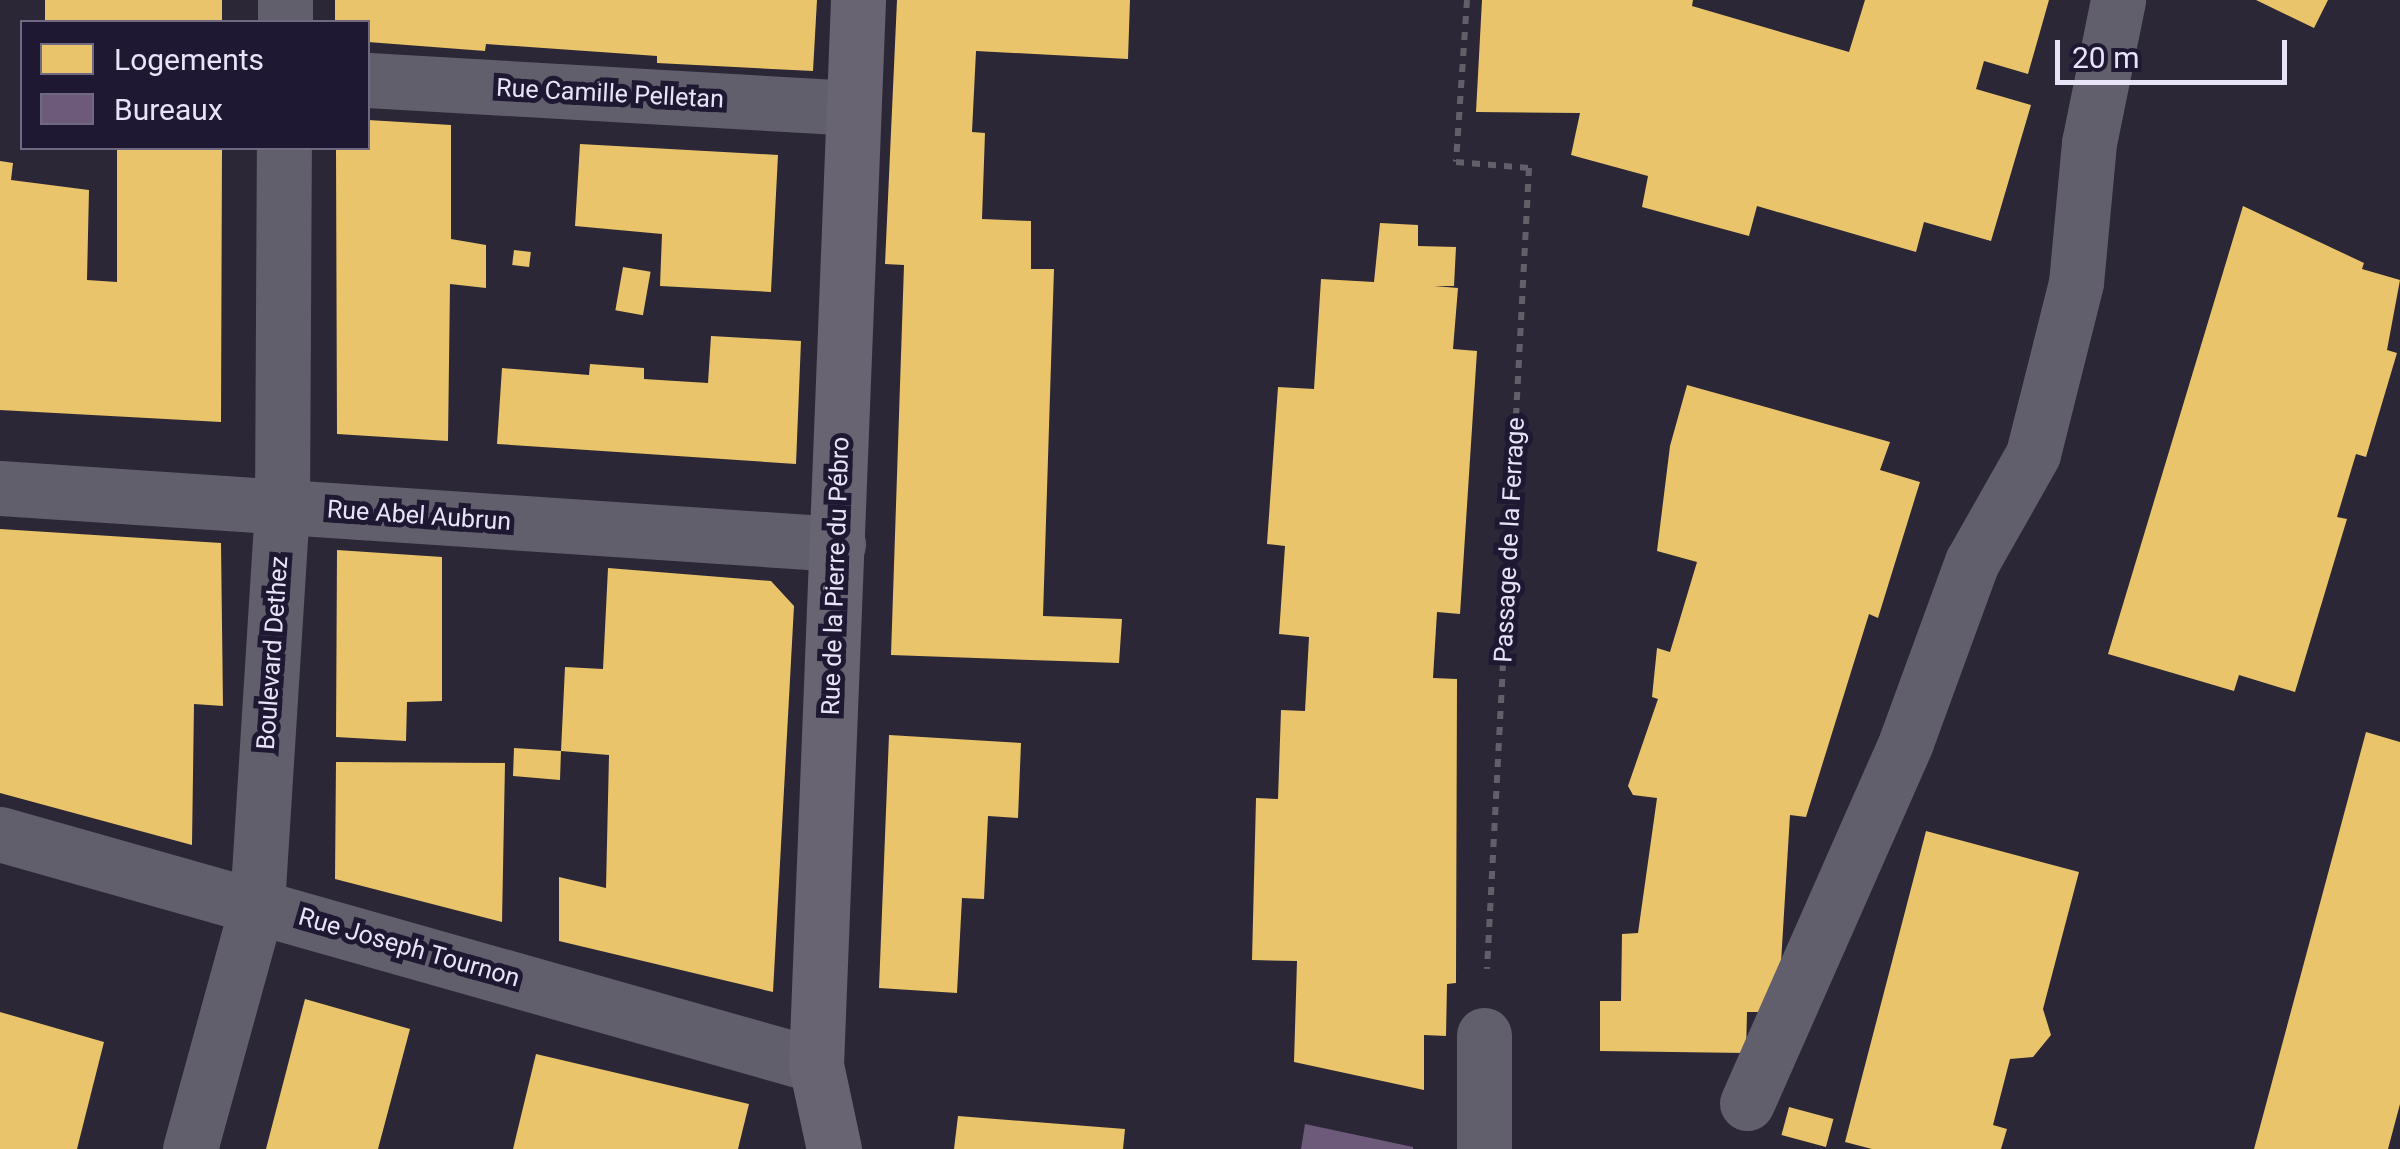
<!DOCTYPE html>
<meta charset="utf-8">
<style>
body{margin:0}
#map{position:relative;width:2400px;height:1149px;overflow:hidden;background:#2c2737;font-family:Roboto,sans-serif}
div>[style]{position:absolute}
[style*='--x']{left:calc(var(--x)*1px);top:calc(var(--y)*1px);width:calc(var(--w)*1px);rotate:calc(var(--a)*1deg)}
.homes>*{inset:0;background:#e9c46a;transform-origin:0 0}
.offices>*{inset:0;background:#6d597a}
.path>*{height:6px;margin-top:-3px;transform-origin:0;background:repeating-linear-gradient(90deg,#625e6a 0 8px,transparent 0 16px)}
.street>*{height:55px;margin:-27.5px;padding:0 27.5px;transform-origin:27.5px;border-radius:27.5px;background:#625f6c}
.secondary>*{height:55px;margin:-27.5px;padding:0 27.5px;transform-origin:27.5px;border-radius:27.5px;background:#686472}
span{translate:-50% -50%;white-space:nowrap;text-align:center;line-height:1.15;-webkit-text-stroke:10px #1f1832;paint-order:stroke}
.street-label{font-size:25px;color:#e8e4f7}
.legend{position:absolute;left:20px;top:20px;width:350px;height:130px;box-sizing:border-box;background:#1f1832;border:2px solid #6f6a81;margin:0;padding:12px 18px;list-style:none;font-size:30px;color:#e8e4f7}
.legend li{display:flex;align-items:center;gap:20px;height:50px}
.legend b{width:50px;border:2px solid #6f6a81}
.scale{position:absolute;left:2055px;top:40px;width:232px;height:45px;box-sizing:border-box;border:5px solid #e8e4f7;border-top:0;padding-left:12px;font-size:30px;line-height:35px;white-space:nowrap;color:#e8e4f7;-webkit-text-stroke:8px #1f1832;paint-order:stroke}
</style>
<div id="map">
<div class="homes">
<i style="left:45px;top:0;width:177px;height:22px"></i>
<i style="clip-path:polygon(335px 0,817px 0,813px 71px,657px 63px,657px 56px,486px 44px,485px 51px,368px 42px,368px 22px,335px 22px)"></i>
<i style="clip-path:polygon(897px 0,1130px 0,1128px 59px,976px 51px,972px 132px,985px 133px,982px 219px,1031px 221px,1031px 269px,1054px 269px,1043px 616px,1122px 619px,1119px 663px,891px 655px,904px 265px,885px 264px)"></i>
<i style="clip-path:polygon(1482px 0,1693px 0,1692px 6px,1849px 52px,1865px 0,2049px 0,2028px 74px,1984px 61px,1976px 89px,2031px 105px,1991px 241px,1924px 222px,1916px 252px,1757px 206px,1749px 236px,1642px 207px,1648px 176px,1571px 155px,1580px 113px,1476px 112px)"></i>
<i style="clip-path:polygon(2256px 0,2328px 0,2314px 28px)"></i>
<i style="clip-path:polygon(368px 120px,451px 125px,451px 239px,486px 245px,486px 288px,450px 284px,448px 441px,337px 434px,336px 148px,368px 148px)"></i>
<i style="clip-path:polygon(580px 144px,778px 155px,771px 292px,660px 286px,662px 234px,575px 226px)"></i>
<i style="clip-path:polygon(117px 148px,222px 148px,221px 422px,0 410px,0 161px,13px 163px,11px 180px,89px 190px,87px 280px,117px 282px)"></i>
<i style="clip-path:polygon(2243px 206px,2364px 263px,2362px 269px,2400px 280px,2387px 350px,2397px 353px,2366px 457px,2356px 454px,2337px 517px,2347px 519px,2295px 692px,2239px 675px,2234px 691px,2108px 654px)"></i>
<i style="clip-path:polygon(1380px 223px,1418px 225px,1418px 246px,1456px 247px,1454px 286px,1434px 286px,1458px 288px,1453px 349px,1477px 351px,1460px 614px,1437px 612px,1433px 678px,1457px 679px,1456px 983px,1447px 984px,1446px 1036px,1424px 1035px,1424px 1090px,1294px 1062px,1297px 961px,1252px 960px,1256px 798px,1278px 799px,1281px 710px,1305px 711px,1309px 637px,1279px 634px,1285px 546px,1267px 544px,1278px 387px,1314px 389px,1321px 279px,1374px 282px)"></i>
<i style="left:514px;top:250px;width:17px;height:15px;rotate:7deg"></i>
<i style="left:623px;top:267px;width:28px;height:44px;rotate:10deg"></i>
<i style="clip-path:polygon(711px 336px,801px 341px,796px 464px,497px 444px,502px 368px,589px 375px,590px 364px,644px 368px,644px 379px,708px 383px)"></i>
<i style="clip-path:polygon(1687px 385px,1890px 442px,1880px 470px,1920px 482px,1878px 618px,1869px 614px,1806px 817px,1790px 815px,1778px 1012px,1747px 1012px,1746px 1053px,1600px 1051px,1600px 1001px,1621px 1001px,1622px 934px,1638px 933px,1657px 798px,1633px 795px,1628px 786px,1658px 699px,1652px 697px,1657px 648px,1670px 652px,1697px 562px,1657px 551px,1670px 446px)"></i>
<i style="clip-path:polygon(0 529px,221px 543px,223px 706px,194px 704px,192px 845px,0 793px)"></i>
<i style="clip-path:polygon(337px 550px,442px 557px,442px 701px,407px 702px,406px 741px,336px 737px)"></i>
<i style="clip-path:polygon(608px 568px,771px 581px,794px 606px,773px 992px,559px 941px,559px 877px,606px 888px,609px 755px,561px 751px,560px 780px,513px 776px,514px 748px,561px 751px,565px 667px,603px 669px)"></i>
<i style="clip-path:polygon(2366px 732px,2400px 742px,2400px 1104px,2388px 1149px,2254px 1149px)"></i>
<i style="clip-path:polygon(889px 735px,1021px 743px,1018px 818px,988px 816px,984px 899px,962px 898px,957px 993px,879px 988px)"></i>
<i style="clip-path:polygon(336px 762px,505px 763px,502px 922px,335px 879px)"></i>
<i style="clip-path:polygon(1926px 831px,2079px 872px,2043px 1009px,2051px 1035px,2033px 1057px,2010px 1059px,1993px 1125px,2007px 1129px,2001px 1149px,1872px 1149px,1845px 1142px)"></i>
<i style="clip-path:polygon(305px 999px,410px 1029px,378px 1149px,266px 1149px)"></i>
<i style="clip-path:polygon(0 1012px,104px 1042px,77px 1149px,0 1149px)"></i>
<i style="clip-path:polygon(536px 1054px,749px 1104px,738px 1149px,513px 1149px)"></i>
<i style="left:1789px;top:1107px;width:46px;height:29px;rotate:15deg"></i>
<i style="clip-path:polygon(958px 1116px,1125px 1129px,1123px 1149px,954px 1149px)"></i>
</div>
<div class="offices">
<i style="clip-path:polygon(1305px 1124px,1413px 1147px,1413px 1149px,1301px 1149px)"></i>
</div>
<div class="path">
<i style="--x:1467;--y:0;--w:162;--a:93.9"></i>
<i style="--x:1456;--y:162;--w:73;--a:4.7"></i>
<i style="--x:1529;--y:168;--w:802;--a:93"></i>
</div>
<div class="street">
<i style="--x:285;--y:22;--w:22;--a:-90"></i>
<i style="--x:368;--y:80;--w:485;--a:3.3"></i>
<i style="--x:0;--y:488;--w:840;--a:3.82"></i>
<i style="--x:0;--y:834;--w:848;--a:15.81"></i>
<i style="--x:1484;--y:1035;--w:114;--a:90"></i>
<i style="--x:1747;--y:1103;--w:394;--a:-66.2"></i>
<i style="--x:1906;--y:742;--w:192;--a:-69.9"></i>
<i style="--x:1972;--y:562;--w:124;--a:-60.5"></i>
<i style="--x:2033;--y:454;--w:176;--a:-75.9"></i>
<i style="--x:2076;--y:283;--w:141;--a:-84.7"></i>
<i style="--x:2089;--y:143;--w:146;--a:-78.5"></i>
<i style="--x:190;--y:1149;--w:253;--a:-74.6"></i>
<i style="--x:257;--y:905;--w:398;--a:-86.4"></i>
<i style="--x:282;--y:508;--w:360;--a:-89.7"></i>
</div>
<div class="secondary">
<i style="--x:834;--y:1149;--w:86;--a:-102.1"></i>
<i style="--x:816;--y:1065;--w:1066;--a:-87.74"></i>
</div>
<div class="street-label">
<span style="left:610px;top:94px;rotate:3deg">Rue Camille Pelletan</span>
<span style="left:419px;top:516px;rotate:4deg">Rue Abel Aubrun</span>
<span style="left:1510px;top:540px;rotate:-87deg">Passage de la Ferrage</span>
<span style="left:836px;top:576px;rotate:-88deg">Rue de la Pierre du Pébro</span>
<span style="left:273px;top:653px;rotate:-86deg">Boulevard Dethez</span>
<span style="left:409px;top:948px;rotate:16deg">Rue Joseph Tournon</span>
</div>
<ul class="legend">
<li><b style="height:28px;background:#e9c46a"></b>Logements</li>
<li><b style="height:28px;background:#6d597a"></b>Bureaux</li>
</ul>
<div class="scale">20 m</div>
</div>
